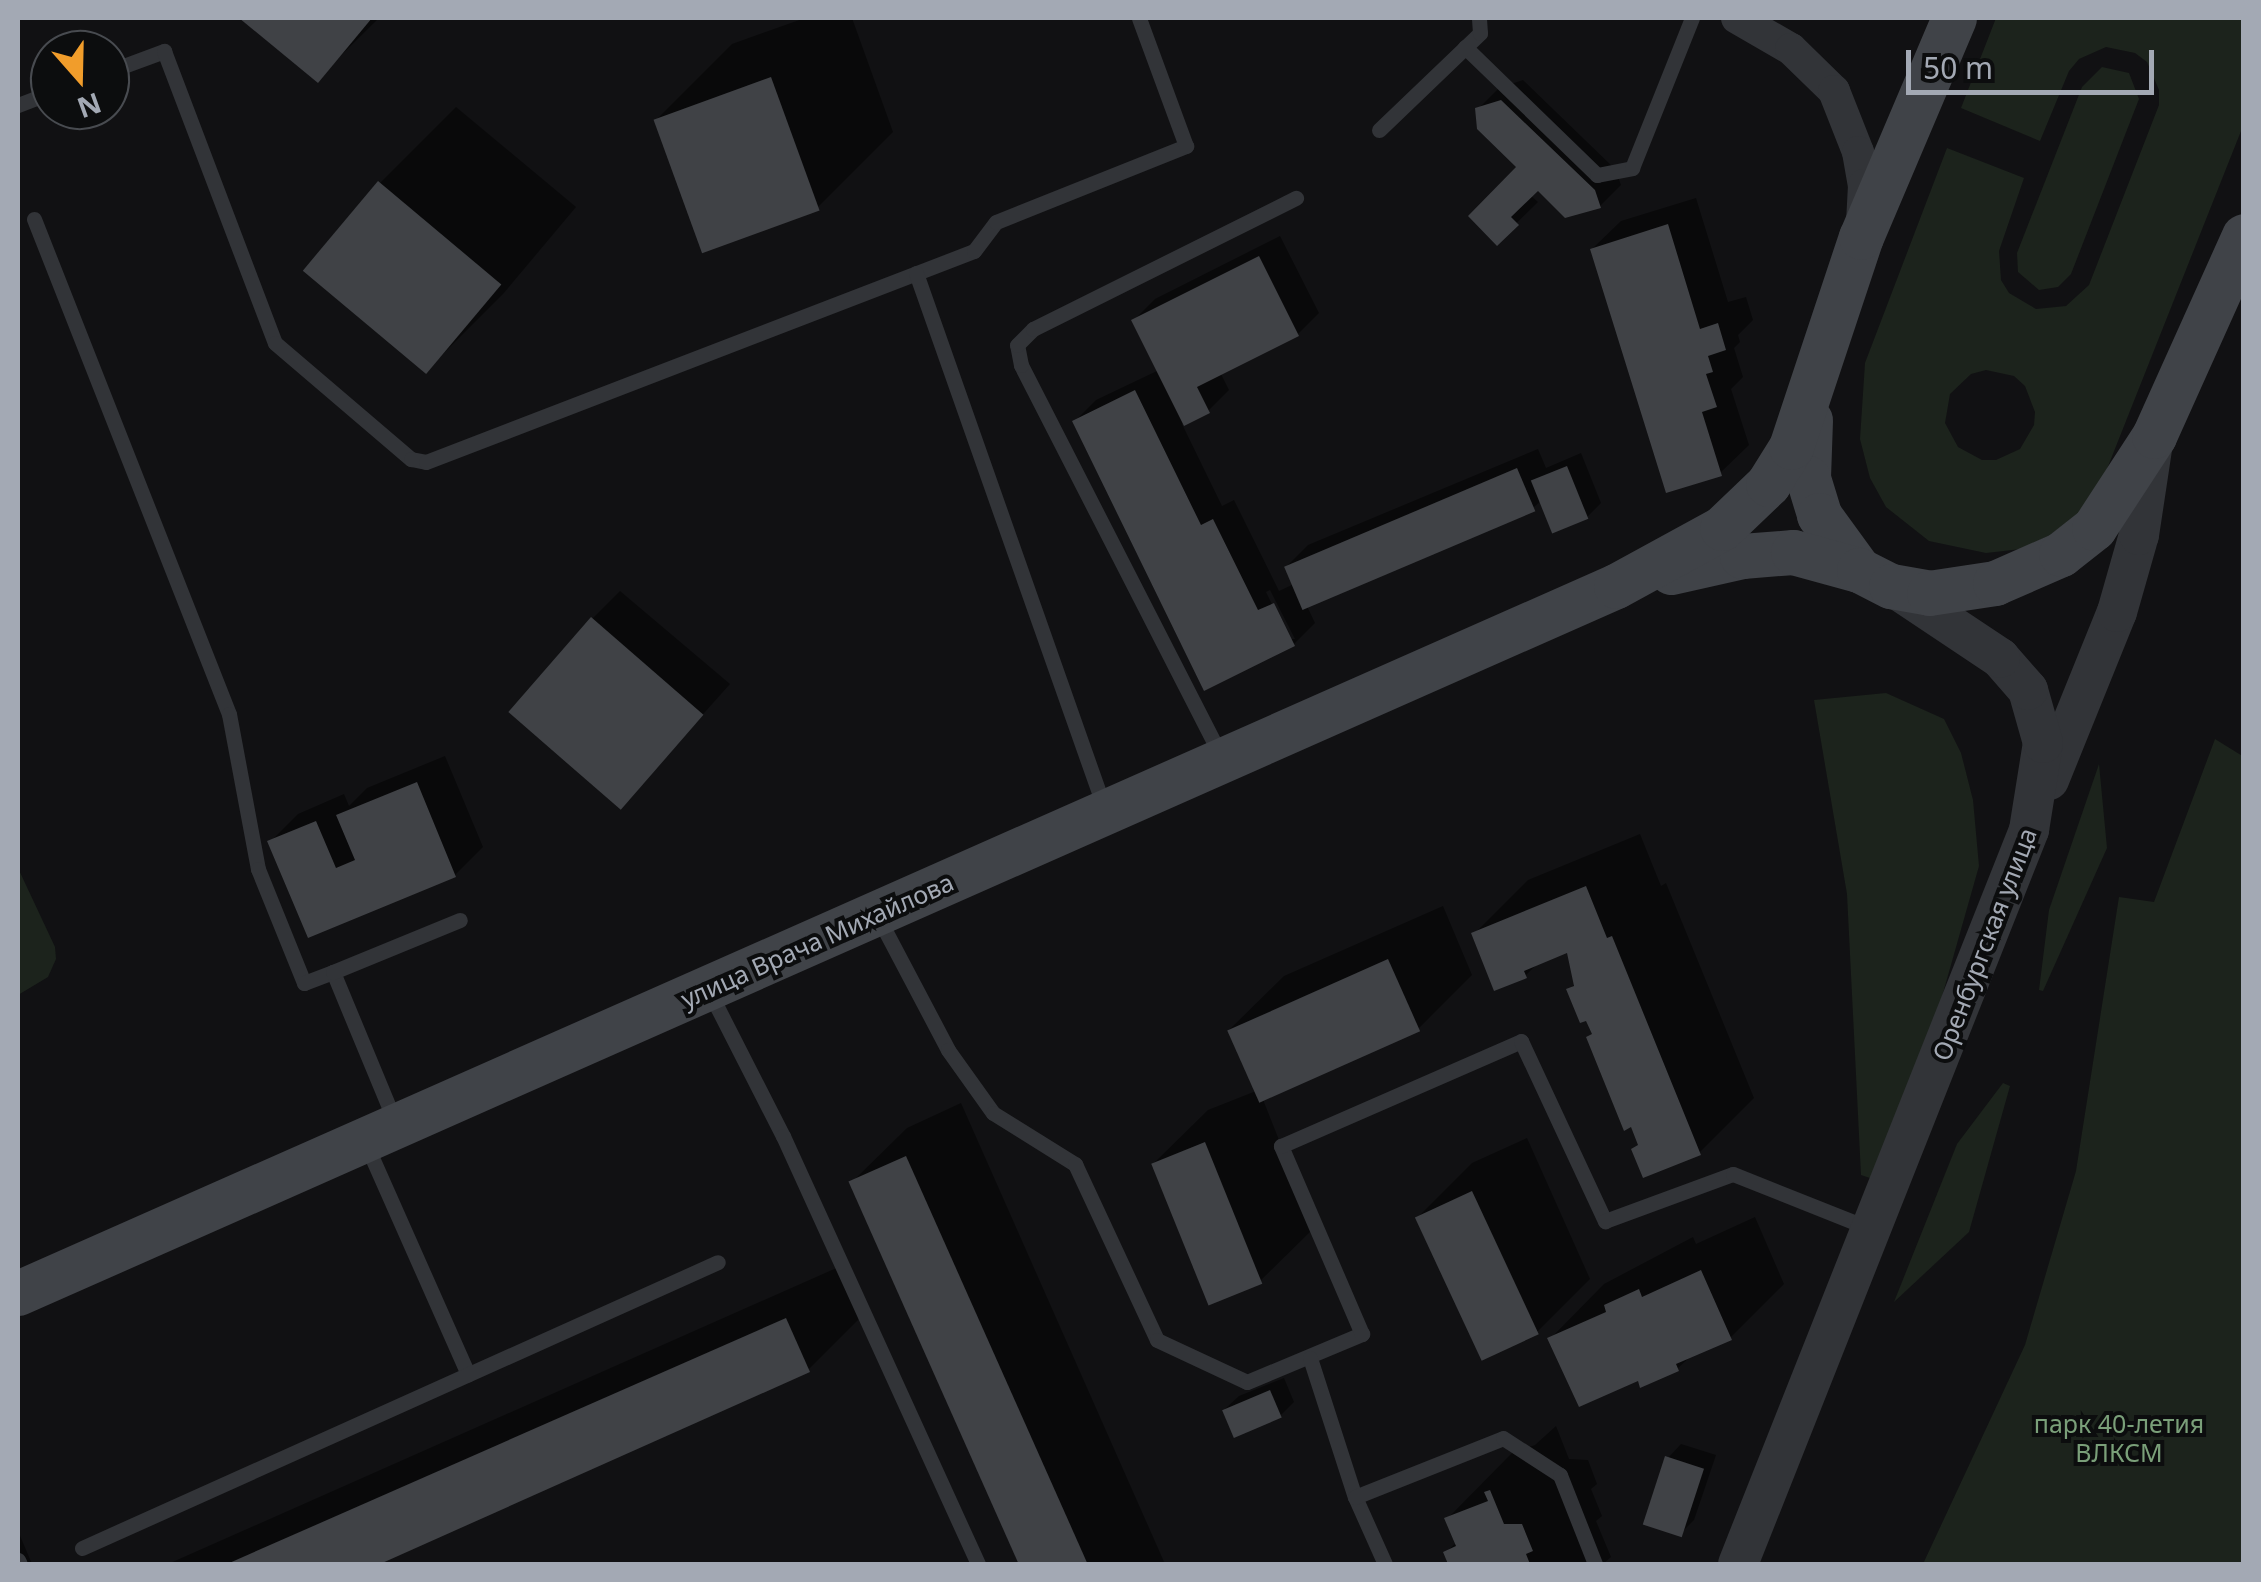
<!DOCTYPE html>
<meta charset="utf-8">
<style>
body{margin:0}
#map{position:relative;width:2261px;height:1582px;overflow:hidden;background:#111113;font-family:"Noto Sans",sans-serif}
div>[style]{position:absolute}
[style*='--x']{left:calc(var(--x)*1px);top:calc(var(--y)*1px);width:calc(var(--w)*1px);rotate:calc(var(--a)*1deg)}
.green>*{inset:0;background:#1c231c}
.shadow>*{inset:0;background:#0007}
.building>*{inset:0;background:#404246;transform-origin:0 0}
.service>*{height:15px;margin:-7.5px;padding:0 7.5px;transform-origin:7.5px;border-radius:7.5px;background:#323438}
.minor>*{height:32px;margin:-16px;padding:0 16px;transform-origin:16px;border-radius:16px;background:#323438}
.tertiary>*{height:40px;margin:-20px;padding:0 20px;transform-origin:20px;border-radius:20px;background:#323438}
.secondary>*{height:45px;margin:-22.5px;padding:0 22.5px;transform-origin:22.5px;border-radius:22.5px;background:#404348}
span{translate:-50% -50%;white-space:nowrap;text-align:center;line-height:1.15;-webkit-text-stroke:8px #0c0d0e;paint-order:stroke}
.street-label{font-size:25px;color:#a3a9b4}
.park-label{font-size:25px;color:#7a9f79}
.frame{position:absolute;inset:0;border:20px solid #a3a9b4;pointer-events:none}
.north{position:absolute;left:30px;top:30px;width:100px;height:100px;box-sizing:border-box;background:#0c0d0e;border:2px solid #484b50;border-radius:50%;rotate:160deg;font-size:28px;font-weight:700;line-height:40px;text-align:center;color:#a3a9b4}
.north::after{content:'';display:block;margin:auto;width:35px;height:45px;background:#f19d2b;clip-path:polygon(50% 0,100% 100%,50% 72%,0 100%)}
.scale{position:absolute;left:1906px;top:50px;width:248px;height:45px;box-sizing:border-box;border:5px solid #a3a9b4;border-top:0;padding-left:12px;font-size:30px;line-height:35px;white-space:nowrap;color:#a3a9b4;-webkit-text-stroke:8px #0c0d0e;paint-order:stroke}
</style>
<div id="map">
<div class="green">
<i style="clip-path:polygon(evenodd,1996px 18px,2243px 18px,2243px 126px,2103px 479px,2076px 516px,2050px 535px,2021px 549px,1986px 553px,1929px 541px,1886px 507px,1870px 478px,1860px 439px,1865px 363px,1947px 148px,2024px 178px,1999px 251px,2001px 280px,2009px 293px,2036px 309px,2066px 306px,2089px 285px,2159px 105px,2159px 90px,2147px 62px,2135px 53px,2106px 47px,2079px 59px,2069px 71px,2040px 141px,1961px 108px,1996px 18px,1986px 370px,2014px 376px,2025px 386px,2035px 412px,2034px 425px,2020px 449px,1996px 460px,1982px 460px,1958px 447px,1945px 423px,1950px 394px,1971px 374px,1986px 370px)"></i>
<i style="clip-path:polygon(2102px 67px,2129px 73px,2139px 99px,2071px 274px,2058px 287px,2039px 290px,2018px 272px,2017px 253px,2082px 87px)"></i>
<i style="clip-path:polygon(1886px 693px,1944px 719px,1961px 753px,1973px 800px,1979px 866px,1892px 1173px,1879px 1181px,1861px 1175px,1847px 894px,1814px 700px)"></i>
<i style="clip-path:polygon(2215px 739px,2244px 757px,2243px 1564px,1923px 1564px,2025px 1345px,2076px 1171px,2119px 897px,2154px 902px)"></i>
<i style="clip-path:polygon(2099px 764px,2107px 848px,2043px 991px,2039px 990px,2049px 910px)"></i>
<i style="clip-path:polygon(18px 868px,55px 947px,56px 959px,48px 977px,18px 995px)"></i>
<i style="clip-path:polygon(2003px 1083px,2010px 1086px,1969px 1232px,1894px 1302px,1957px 1144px)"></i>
</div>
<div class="shadow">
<i style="clip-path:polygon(243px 18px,379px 18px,317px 79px)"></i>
<i style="clip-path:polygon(805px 18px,852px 18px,893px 132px,817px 208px,656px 120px,732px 44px)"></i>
<i style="clip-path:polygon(1523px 80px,1615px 169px,1621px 185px,1600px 206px,1538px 187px,1530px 195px,1538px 202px,1497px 242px,1519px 167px,1478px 109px,1499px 88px)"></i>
<i style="clip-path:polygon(456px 107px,576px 207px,503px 294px,427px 370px,380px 183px)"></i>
<i style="clip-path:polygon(1696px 198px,1728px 302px,1746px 297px,1753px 320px,1738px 335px,1740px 342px,1734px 348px,1743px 377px,1731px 389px,1749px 445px,1720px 473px,1592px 249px,1621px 221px)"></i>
<i style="clip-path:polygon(evenodd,1280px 236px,1319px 313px,1298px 334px,1221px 374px,1229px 390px,1208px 411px,1182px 424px,1222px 506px,1234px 500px,1279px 591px,1294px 584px,1287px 566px,1308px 545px,1538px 449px,1546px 468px,1581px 453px,1601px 503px,1587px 517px,1542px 500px,1533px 508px,1306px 604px,1315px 623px,1294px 644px,1205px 688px,1075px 421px,1096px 400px,1159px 370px,1134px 320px,1155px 299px,1280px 236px,1270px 590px,1295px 639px,1289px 639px,1266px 592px,1270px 590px)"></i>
<i style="clip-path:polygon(620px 591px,730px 684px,621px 806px,593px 618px)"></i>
<i style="clip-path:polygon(445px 756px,483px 847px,455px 875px,309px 935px,270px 842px,298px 814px,344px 794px,349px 806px,367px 788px)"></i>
<i style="clip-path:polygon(1640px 834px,1661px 886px,1666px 883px,1754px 1098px,1700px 1152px,1640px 1143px,1589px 1037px,1594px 1032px,1569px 990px,1576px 983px,1568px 950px,1539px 962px,1525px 976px,1474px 934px,1528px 880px)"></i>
<i style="clip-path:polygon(1443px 906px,1472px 975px,1418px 1029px,1262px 1097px,1314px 1228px,1259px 1282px,1153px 1164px,1208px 1110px,1256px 1091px,1229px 1030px,1284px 976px)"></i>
<i style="clip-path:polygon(961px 1103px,1165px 1564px,1024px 1564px,852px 1182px,907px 1128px)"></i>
<i style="clip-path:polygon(1527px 1138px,1590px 1279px,1536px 1333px,1418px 1217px,1472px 1163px)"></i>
<i style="clip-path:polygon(1755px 1217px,1784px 1284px,1730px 1338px,1692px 1355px,1677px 1369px,1639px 1378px,1550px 1339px,1604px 1284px,1693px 1237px,1696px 1244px)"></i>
<i style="clip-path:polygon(841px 1266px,862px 1316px,808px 1370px,374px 1564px,168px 1564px)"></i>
<i style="clip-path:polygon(1284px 1378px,1294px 1402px,1280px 1416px,1225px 1409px,1239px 1396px)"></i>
<i style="clip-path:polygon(1556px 1426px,1569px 1459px,1588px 1460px,1597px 1484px,1591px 1489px,1602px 1516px,1596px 1521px,1611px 1557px,1603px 1564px,1447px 1564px,1446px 1552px,1457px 1542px,1447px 1519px,1512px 1453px,1535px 1445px)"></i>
<i style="clip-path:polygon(1681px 1444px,1716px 1455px,1694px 1520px,1680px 1534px,1668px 1458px)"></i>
<i style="clip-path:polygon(18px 1531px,32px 1564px,18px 1564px)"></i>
</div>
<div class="building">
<i style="clip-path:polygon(239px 18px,372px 18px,318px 83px)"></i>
<i style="left:771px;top:77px;width:142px;height:125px;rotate:70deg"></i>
<i style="clip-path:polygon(1501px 100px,1595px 190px,1601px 208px,1565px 218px,1538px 191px,1511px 217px,1519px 225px,1497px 246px,1468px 216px,1516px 167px,1477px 129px,1475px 108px)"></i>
<i style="left:378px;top:181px;width:161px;height:117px;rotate:40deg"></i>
<i style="clip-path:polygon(1668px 224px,1700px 329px,1718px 323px,1726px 350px,1708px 356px,1713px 372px,1706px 374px,1717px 407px,1702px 412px,1722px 476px,1666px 493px,1590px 249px)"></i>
<i style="clip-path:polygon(1259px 256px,1299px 336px,1197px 387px,1210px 413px,1184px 426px,1131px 320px)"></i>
<i style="clip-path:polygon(1135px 390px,1201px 525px,1213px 519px,1258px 610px,1274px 603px,1295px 646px,1204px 691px,1072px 421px)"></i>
<i style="left:1567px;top:466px;width:57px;height:39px;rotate:68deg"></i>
<i style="left:1517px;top:468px;width:47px;height:253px;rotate:67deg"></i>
<i style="left:591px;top:617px;width:149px;height:126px;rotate:41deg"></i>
<i style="clip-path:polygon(417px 782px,456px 877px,308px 938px,267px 841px,316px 821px,336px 868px,355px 860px,336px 815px)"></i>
<i style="clip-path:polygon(1586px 886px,1607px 938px,1612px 936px,1701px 1155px,1643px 1178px,1631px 1149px,1638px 1145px,1631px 1127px,1624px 1131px,1586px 1037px,1592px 1034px,1586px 1021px,1580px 1023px,1566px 989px,1574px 986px,1567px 953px,1524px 971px,1527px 978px,1494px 991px,1471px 933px)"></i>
<i style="left:1388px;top:959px;width:79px;height:176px;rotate:66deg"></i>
<i style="left:1205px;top:1142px;width:153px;height:58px;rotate:68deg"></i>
<i style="left:906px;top:1156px;width:446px;height:63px;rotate:66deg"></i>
<i style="left:1472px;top:1191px;width:158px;height:63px;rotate:65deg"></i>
<i style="clip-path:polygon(1701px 1270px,1732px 1340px,1676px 1364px,1679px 1371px,1640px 1388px,1638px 1381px,1579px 1407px,1547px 1338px,1606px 1312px,1604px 1305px,1639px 1289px,1642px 1297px)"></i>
<i style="clip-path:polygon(786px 1318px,810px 1372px,380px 1564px,227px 1564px)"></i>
<i style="left:1270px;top:1390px;width:30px;height:52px;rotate:67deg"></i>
<i style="left:1665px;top:1456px;width:41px;height:72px;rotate:18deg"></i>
<i style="clip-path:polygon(1490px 1490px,1504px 1524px,1522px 1524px,1533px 1551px,1526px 1554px,1530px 1564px,1448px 1564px,1443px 1552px,1456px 1546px,1444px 1518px,1488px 1501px,1484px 1492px)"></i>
</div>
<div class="service">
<i style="--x:1465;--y:47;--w:184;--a:44.1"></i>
<i style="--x:1597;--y:175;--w:36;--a:-11"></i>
<i style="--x:1632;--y:168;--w:162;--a:-68.2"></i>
<i style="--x:110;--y:71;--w:58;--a:-20.3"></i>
<i style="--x:164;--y:51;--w:312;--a:69.2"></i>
<i style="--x:275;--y:343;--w:179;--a:40.5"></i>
<i style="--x:411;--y:459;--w:15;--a:11"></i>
<i style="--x:426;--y:462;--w:587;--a:-21.06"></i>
<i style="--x:974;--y:251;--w:36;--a:-53"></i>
<i style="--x:996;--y:222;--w:205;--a:-21.8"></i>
<i style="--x:1186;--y:146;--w:136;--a:-110.2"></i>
<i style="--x:18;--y:105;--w:34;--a:-21"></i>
<i style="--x:1379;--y:130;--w:140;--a:-43.8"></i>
<i style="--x:1480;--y:33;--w:15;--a:-94"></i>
<i style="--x:34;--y:219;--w:532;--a:68.5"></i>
<i style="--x:229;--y:714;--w:158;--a:79.4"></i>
<i style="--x:258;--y:869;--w:123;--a:68"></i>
<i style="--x:304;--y:983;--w:31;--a:-21"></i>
<i style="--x:333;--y:972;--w:162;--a:67.5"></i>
<i style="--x:916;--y:273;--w:566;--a:70.6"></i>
<i style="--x:1221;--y:756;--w:439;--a:-117.1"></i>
<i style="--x:1021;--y:365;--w:20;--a:-101"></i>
<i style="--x:1017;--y:345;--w:23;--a:-45"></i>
<i style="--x:1033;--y:329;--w:294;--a:-26.5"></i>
<i style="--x:878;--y:917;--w:150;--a:62.2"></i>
<i style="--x:948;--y:1050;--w:77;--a:54.5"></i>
<i style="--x:993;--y:1113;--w:97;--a:31.9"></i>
<i style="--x:1075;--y:1164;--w:194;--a:65"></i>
<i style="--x:1157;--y:1340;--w:99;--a:25"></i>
<i style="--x:1247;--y:1382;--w:125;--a:-22.7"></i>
<i style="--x:1362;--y:1334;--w:205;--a:-113.3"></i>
<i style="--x:1281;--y:1146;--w:262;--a:-23.6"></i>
<i style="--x:1521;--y:1041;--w:199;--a:65"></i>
<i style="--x:1605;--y:1221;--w:136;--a:-20.2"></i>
<i style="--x:1733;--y:1174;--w:146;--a:21.7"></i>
<i style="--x:333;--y:972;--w:137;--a:-22.3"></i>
<i style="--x:710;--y:993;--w:161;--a:63"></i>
<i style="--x:783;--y:1136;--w:470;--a:65.5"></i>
<i style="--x:366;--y:1144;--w:252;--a:66.1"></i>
<i style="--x:1310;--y:1358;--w:146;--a:72.1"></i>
<i style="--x:1355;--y:1497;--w:73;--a:65.9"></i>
<i style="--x:1355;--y:1497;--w:159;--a:-21.7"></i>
<i style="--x:1503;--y:1438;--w:68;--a:33"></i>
<i style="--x:1560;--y:1475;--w:96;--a:68.5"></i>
<i style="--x:82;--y:1548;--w:697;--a:-24.21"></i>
<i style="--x:18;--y:1560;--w:4;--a:63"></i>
</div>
<div class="minor">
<i style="--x:1737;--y:18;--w:62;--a:29.9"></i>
<i style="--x:1791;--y:49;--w:60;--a:44.3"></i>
<i style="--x:1834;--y:91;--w:66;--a:68.5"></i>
<i style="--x:1858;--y:152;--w:34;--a:80"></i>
<i style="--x:1864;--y:185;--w:34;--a:93"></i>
</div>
<div class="tertiary">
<i style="--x:2049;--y:780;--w:181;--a:-68"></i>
<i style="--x:2117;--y:612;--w:80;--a:-74.1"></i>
<i style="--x:2139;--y:535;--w:100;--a:-81.4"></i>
<i style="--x:1738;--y:1564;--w:790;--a:-68.37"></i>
<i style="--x:2029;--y:830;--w:88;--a:-80.9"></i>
<i style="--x:2043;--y:743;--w:55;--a:-105.8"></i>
<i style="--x:2028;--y:690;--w:43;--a:-131.2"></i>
<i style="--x:2000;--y:658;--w:130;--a:-146.3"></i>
</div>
<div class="secondary">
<i style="--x:1810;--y:420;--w:58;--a:92"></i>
<i style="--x:1808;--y:478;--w:39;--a:73"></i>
<i style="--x:1819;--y:515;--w:68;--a:54"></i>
<i style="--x:1671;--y:572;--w:73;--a:-12.7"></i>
<i style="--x:1742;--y:556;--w:51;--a:-4.5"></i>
<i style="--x:1793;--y:552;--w:68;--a:15.3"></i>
<i style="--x:1859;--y:570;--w:36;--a:27"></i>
<i style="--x:1891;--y:586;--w:39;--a:10"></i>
<i style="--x:1929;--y:593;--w:67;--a:-8.6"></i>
<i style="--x:1995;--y:583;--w:72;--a:-23.7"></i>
<i style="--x:2061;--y:554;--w:42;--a:-38.2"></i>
<i style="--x:2094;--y:528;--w:110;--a:-56.9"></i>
<i style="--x:2154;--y:436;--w:219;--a:-65.8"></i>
<i style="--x:18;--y:1293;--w:1747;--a:-23.87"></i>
<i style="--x:1616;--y:586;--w:121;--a:-28.7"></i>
<i style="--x:1722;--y:528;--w:64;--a:-43.7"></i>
<i style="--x:1768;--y:484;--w:44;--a:-58.1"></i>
<i style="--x:1791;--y:447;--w:221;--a:-71.6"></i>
<i style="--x:1861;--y:237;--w:238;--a:-67"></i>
</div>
<div class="street-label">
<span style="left:817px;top:940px;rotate:-24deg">улица Врача Михайлова</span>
<span style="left:1984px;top:944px;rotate:-69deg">Оренбургская улица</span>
</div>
<div class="park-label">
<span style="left:2119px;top:1438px">парк 40-летия<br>ВЛКСМ</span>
</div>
<div class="frame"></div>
<div class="north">N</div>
<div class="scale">50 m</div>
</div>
